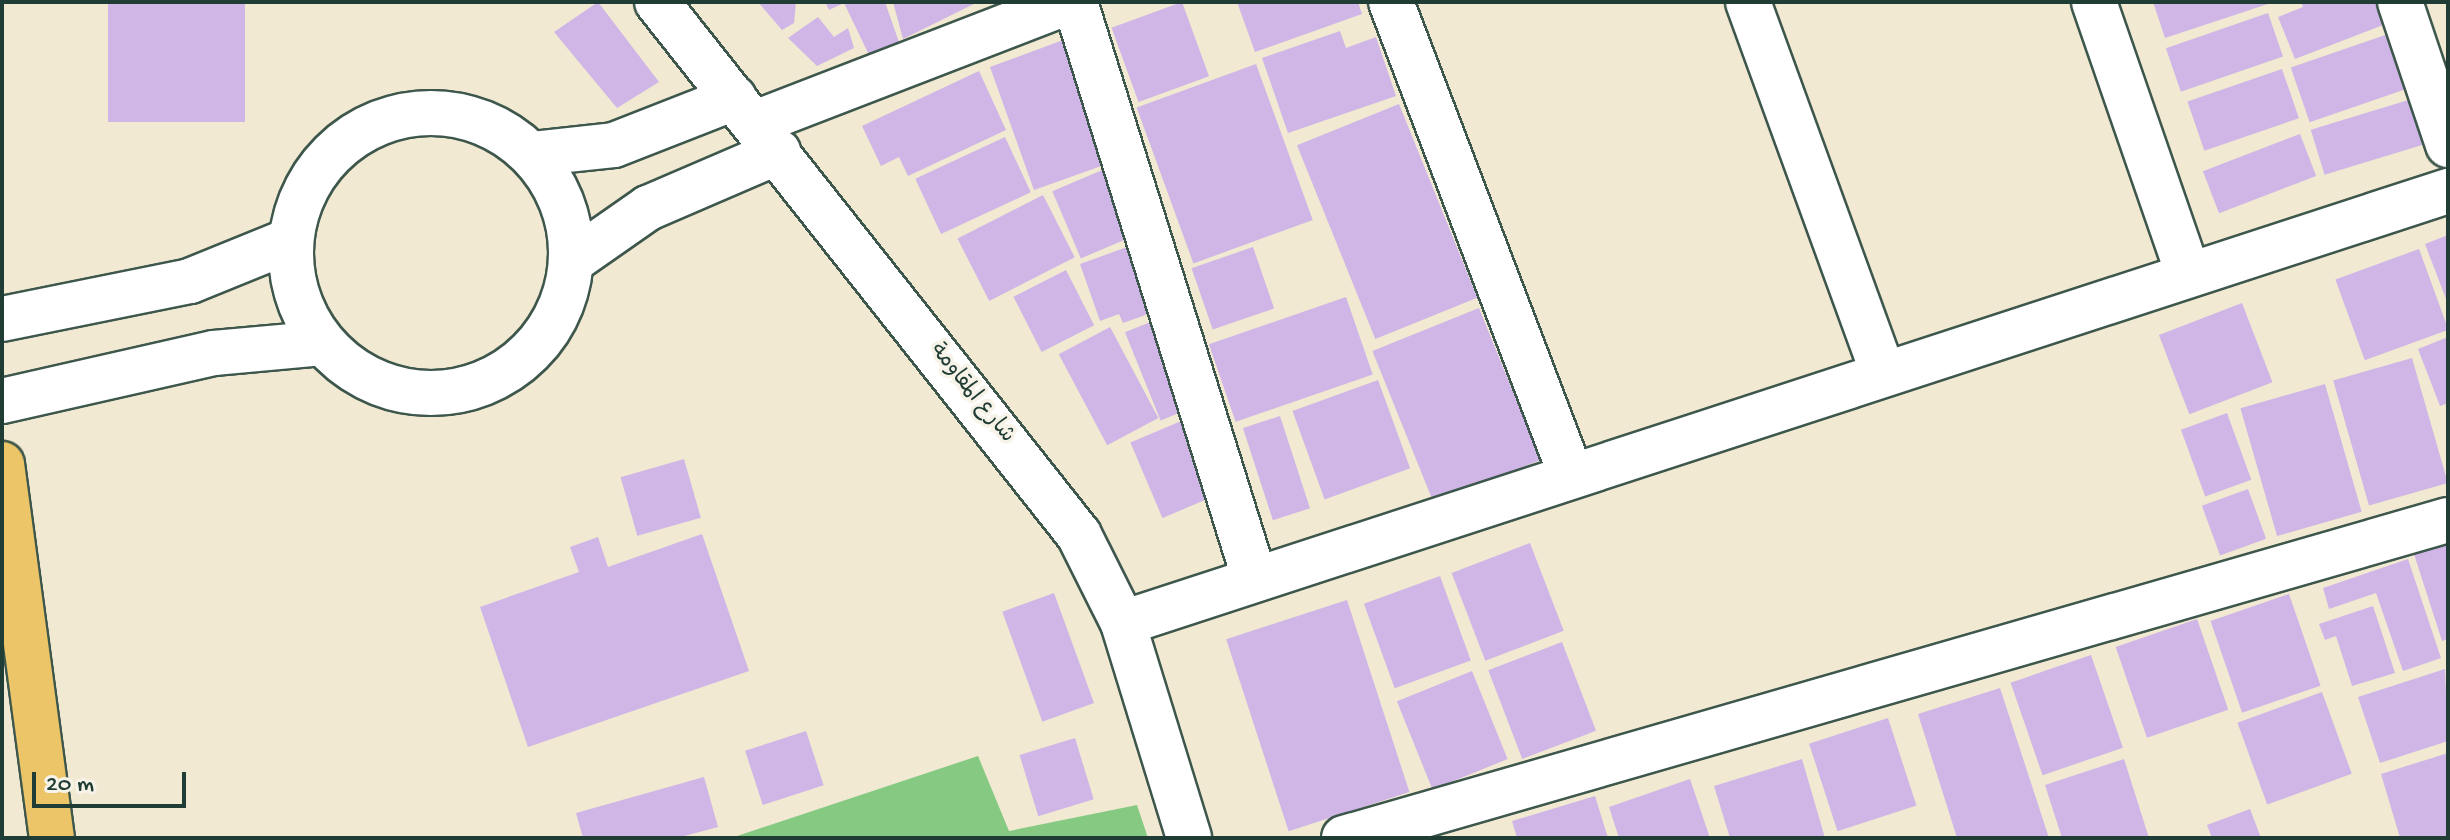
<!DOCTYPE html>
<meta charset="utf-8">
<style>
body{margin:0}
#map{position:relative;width:2450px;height:840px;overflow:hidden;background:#f1e9d2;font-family:"Gochi Hand","Playpen Sans Arabic",sans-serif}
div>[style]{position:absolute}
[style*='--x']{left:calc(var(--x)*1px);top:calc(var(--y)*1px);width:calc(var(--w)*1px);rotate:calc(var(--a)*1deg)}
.green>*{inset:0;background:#85c983}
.building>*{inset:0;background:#cfb6e7;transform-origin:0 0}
.roads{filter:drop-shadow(2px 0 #3e574c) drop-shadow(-2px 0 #3e574c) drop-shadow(0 2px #3e574c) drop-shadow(0 -2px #3e574c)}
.minor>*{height:44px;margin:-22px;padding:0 22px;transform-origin:22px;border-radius:22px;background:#fff}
.minor>.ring{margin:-22px;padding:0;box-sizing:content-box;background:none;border:44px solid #fff;border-radius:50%}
.primary>*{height:44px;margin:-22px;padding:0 22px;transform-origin:22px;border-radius:22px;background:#edc569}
span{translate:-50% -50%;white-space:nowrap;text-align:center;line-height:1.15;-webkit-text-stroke:7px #f7f3e8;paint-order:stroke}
.street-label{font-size:22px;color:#1f3d34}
.frame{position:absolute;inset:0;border:4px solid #1f3d34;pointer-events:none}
.scale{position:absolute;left:32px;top:772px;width:154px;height:36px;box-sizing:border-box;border:4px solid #1f3d34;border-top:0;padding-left:10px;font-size:24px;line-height:28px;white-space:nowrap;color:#1f3d34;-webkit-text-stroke:6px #f7f3e8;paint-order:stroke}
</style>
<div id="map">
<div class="green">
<i style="clip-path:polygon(978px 756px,1009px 831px,1137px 805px,1148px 838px,731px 838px)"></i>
</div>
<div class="building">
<i style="left:108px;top:2px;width:137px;height:120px"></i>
<i style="clip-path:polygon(598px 2px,659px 82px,617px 108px,554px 32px)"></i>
<i style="clip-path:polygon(758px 2px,796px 2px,794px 23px,782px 30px)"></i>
<i style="clip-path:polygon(825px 2px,885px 2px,900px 45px,870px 57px,844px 3px,829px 10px)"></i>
<i style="clip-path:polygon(893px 2px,978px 2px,903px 39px)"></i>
<i style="left:1182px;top:2px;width:79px;height:75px;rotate:70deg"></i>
<i style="clip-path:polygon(1237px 2px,1358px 2px,1362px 14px,1255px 52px)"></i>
<i style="clip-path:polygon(2153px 2px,2271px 2px,2271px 3px,2165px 38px)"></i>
<i style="clip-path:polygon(2301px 2px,2383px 2px,2391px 22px,2295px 59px,2278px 17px,2303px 7px)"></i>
<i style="left:2268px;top:13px;width:46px;height:108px;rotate:71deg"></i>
<i style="clip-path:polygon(818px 17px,834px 37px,848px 28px,854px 48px,817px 66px,788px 38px)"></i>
<i style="clip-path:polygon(1340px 31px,1346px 48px,1376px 37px,1396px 96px,1288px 133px,1262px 58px)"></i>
<i style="left:2391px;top:33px;width:58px;height:106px;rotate:71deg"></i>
<i style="clip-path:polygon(1074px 36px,1107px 164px,1034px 190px,990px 67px)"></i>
<i style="left:1256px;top:64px;width:166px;height:127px;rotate:70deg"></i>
<i style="left:2282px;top:69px;width:52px;height:100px;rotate:71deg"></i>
<i style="clip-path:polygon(979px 71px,1006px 130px,908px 176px,899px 157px,881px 166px,862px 126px)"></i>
<i style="left:2415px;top:98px;width:47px;height:109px;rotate:73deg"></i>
<i style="left:1399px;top:104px;width:209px;height:110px;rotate:68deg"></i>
<i style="left:2300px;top:134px;width:45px;height:104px;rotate:69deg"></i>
<i style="left:1005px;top:137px;width:61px;height:99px;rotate:65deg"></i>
<i style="left:1114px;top:165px;width:73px;height:67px;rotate:67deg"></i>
<i style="left:1043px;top:195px;width:70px;height:96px;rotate:63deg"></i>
<i style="clip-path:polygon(2448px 235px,2448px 304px,2425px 244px)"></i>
<i style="clip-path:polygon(1141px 242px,1165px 308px,1123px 323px,1119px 314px,1100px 321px,1080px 264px)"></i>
<i style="left:1253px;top:247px;width:65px;height:65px;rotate:71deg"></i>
<i style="left:2419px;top:249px;width:86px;height:89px;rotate:70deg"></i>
<i style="left:1066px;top:270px;width:62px;height:59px;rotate:63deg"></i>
<i style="left:1346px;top:297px;width:82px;height:145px;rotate:71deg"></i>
<i style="left:2242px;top:303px;width:85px;height:89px;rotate:69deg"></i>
<i style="left:1479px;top:308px;width:164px;height:115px;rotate:68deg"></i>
<i style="left:1163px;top:317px;width:95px;height:41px;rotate:68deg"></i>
<i style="left:1110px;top:327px;width:103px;height:58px;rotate:62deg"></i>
<i style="clip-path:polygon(2448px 337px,2448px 403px,2440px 406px,2418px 349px)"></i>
<i style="left:2412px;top:358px;width:130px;height:82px;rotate:74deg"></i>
<i style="left:1378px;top:380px;width:94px;height:91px;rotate:70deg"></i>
<i style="left:2325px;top:384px;width:133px;height:88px;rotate:74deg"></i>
<i style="left:2227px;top:413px;width:71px;height:49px;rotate:70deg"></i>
<i style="left:1193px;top:416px;width:82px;height:68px;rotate:67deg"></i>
<i style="left:1280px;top:416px;width:97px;height:39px;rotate:72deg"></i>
<i style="left:684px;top:459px;width:61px;height:66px;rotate:74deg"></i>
<i style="left:2248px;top:489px;width:53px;height:49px;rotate:70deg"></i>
<i style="clip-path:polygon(702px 534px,749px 671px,528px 747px,480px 607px,579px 572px,570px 547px,598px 537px,608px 567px)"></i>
<i style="clip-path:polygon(2448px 539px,2448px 639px,2442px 641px,2413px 551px)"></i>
<i style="left:1530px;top:543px;width:94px;height:84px;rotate:69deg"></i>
<i style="clip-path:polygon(2408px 559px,2441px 658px,2403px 671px,2376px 593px,2329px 609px,2323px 588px)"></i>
<i style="left:1440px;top:576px;width:90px;height:81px;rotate:70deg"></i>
<i style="left:1054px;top:593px;width:117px;height:55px;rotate:70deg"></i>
<i style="left:2289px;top:594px;width:97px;height:83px;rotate:71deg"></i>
<i style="left:1347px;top:600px;width:202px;height:127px;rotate:72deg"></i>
<i style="clip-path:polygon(2373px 606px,2395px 673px,2352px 686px,2336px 636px,2325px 640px,2319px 624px)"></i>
<i style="left:2197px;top:619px;width:96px;height:86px;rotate:71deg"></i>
<i style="left:1562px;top:642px;width:95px;height:79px;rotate:69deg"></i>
<i style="left:2091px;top:655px;width:98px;height:85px;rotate:71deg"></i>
<i style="clip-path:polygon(2445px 669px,2448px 741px,2380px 763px,2358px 697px)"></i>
<i style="left:1472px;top:671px;width:95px;height:81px;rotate:68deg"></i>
<i style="clip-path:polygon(2000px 688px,2049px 838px,1957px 838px,1918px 714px)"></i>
<i style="left:2322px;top:692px;width:87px;height:90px;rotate:70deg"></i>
<i style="left:1888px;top:718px;width:92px;height:83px;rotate:72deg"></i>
<i style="left:806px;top:731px;width:57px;height:64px;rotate:72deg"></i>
<i style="left:1075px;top:738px;width:64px;height:58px;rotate:73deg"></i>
<i style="clip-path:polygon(2448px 753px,2448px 838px,2400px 838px,2381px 774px)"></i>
<i style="clip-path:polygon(1802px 759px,1825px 838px,1730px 838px,1714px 786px)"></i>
<i style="clip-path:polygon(2124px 759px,2149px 838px,2062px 838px,2045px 785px)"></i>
<i style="clip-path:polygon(704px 777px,718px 827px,677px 838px,583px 838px,576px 813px)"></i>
<i style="clip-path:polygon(1690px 779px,1710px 838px,1619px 838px,1609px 807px)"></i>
<i style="clip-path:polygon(1595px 796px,1608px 838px,1517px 838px,1512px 821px)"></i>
<i style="clip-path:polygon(2250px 809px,2261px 838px,2212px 838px,2207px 825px)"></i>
</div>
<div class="roads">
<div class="minor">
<i style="--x:657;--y:2;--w:680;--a:51.63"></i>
<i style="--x:1079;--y:535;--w:98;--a:63.4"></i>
<i style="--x:1123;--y:623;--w:225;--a:72.9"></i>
<i style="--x:1075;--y:2;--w:605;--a:72.7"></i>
<i style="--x:1391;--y:2;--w:506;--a:69.17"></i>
<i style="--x:1748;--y:2;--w:393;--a:70"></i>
<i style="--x:2094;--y:2;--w:287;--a:70.9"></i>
<i style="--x:2400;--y:2;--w:151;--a:71.4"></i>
<i class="ring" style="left:291px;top:113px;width:236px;height:236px"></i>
<i style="--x:755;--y:123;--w:337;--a:-21.1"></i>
<i style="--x:531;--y:154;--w:83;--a:-6.2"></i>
<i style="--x:614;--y:145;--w:129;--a:-21.4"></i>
<i style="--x:572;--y:261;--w:93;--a:-34.9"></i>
<i style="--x:648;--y:208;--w:142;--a:-23.3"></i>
<i style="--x:2;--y:319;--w:192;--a:-11.4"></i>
<i style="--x:190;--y:281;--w:109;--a:-22.1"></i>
<i style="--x:2;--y:401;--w:217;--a:-12.8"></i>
<i style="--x:214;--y:353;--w:109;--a:-5.2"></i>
<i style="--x:1123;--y:623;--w:1394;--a:-18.06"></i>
<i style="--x:1344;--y:838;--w:1149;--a:-16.07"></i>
</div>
<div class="primary">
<i style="--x:2;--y:464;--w:377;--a:82.4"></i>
</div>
</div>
<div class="street-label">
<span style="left:971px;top:394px;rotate:51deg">شارع المقاومة</span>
</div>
<div class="frame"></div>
<div class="scale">20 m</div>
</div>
